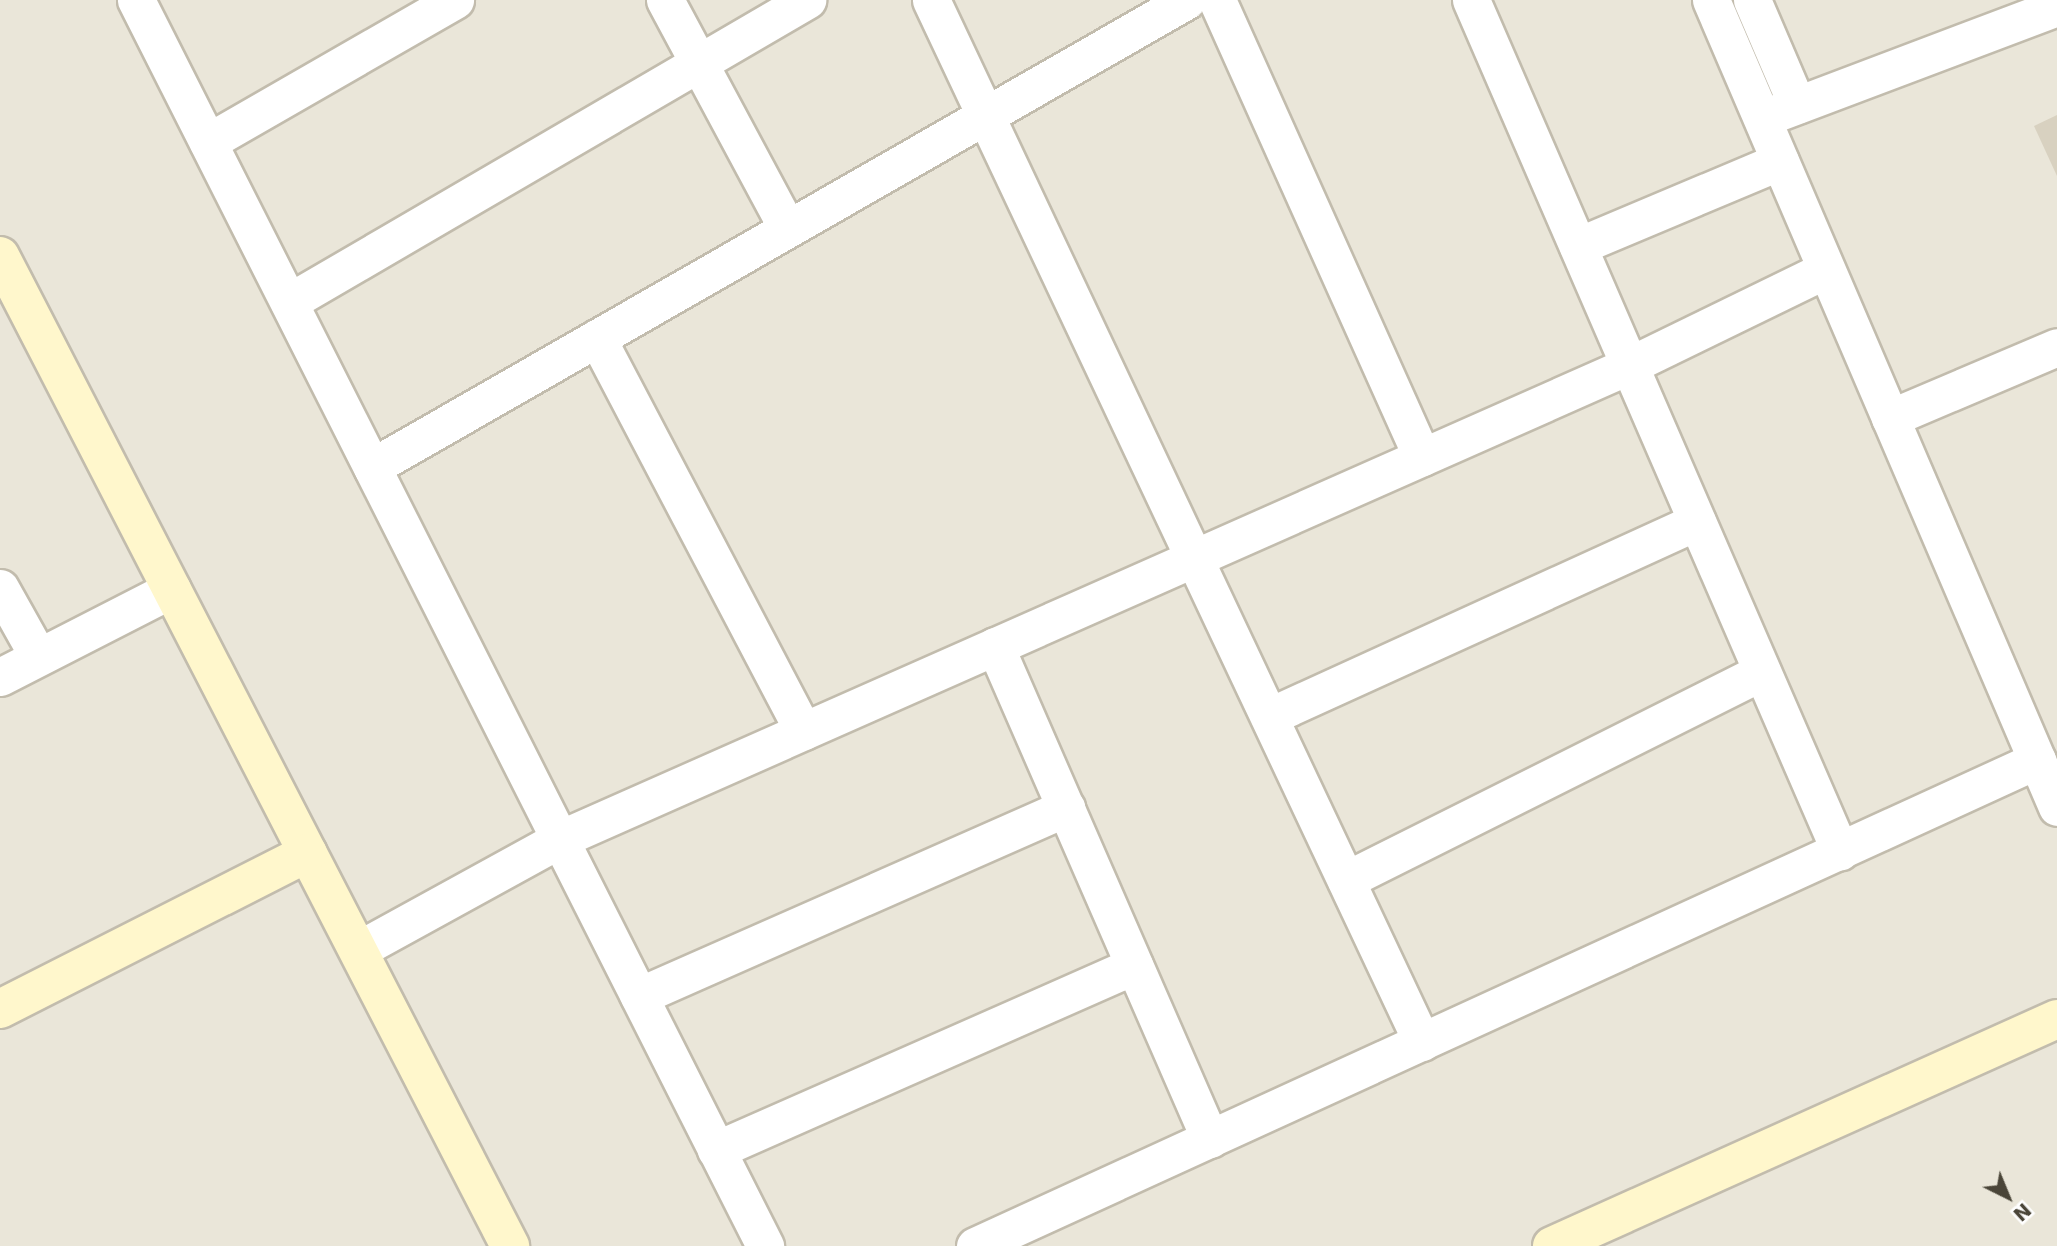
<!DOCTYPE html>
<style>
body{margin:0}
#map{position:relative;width:2057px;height:1246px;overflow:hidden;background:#f6f3eb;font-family:"DejaVu Sans",sans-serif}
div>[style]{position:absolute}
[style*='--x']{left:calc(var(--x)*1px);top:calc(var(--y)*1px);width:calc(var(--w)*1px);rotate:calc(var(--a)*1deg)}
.residential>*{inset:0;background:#eae6d9;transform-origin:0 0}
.building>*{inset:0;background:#d8d1c0}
.roads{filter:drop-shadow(2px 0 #c2bcad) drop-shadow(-2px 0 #c2bcad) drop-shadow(0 2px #c2bcad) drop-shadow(0 -2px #c2bcad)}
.street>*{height:37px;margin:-18.5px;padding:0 18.5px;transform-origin:18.5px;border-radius:18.5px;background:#fff}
.secondary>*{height:38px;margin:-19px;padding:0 19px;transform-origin:19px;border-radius:19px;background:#fff7cc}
span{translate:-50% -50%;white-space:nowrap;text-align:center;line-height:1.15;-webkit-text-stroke:7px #fff;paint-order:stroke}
.north{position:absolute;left:1973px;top:1162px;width:70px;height:70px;-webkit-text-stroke:5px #fff;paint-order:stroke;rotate:137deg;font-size:19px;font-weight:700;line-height:28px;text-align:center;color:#4a4538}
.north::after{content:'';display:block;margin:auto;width:24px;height:32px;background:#4a4538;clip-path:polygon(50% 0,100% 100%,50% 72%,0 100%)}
</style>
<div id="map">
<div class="residential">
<i style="left:0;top:0;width:2057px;height:1246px"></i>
</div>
<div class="building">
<i style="clip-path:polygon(2057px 115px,2057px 176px,2034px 126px)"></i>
</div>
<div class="roads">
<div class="street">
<i style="--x:136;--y:0;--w:1396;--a:63.21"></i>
<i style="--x:665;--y:0;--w:259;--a:61.8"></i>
<i style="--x:931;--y:0;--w:1152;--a:64.77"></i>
<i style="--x:1217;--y:0;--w:501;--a:65.84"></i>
<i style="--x:1471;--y:0;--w:928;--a:66.56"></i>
<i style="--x:1711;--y:0;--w:878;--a:66.79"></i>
<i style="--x:1752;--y:0;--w:114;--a:66.8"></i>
<i style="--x:1763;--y:118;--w:311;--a:-20.7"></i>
<i style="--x:2054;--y:8;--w:9;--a:-111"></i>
<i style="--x:208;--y:142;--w:285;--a:-29.9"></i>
<i style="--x:1578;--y:246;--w:219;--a:-22.8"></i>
<i style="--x:289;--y:302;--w:600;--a:-30.24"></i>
<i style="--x:597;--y:338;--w:444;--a:62.3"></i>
<i style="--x:1890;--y:418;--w:181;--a:-23"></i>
<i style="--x:372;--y:467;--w:939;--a:-29.81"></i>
<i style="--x:0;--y:588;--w:78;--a:60.8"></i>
<i style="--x:995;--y:646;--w:538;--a:66.44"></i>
<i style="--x:0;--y:677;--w:193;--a:-27.1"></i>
<i style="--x:1270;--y:716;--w:469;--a:-24.5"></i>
<i style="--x:1346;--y:880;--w:465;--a:-26.6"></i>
<i style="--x:358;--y:950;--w:230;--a:-28.8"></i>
<i style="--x:560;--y:839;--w:1170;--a:-23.89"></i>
<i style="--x:1630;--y:365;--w:217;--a:-26"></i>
<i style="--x:639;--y:996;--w:467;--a:-23.8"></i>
<i style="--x:716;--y:1150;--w:457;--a:-23.8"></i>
<i style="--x:975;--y:1246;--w:1168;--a:-24.59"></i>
</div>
<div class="secondary">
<i style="--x:0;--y:256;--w:1114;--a:62.74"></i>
<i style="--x:0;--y:1009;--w:345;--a:-26.9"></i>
<i style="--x:1552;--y:1246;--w:554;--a:-24.2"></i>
</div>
</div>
<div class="north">N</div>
</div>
